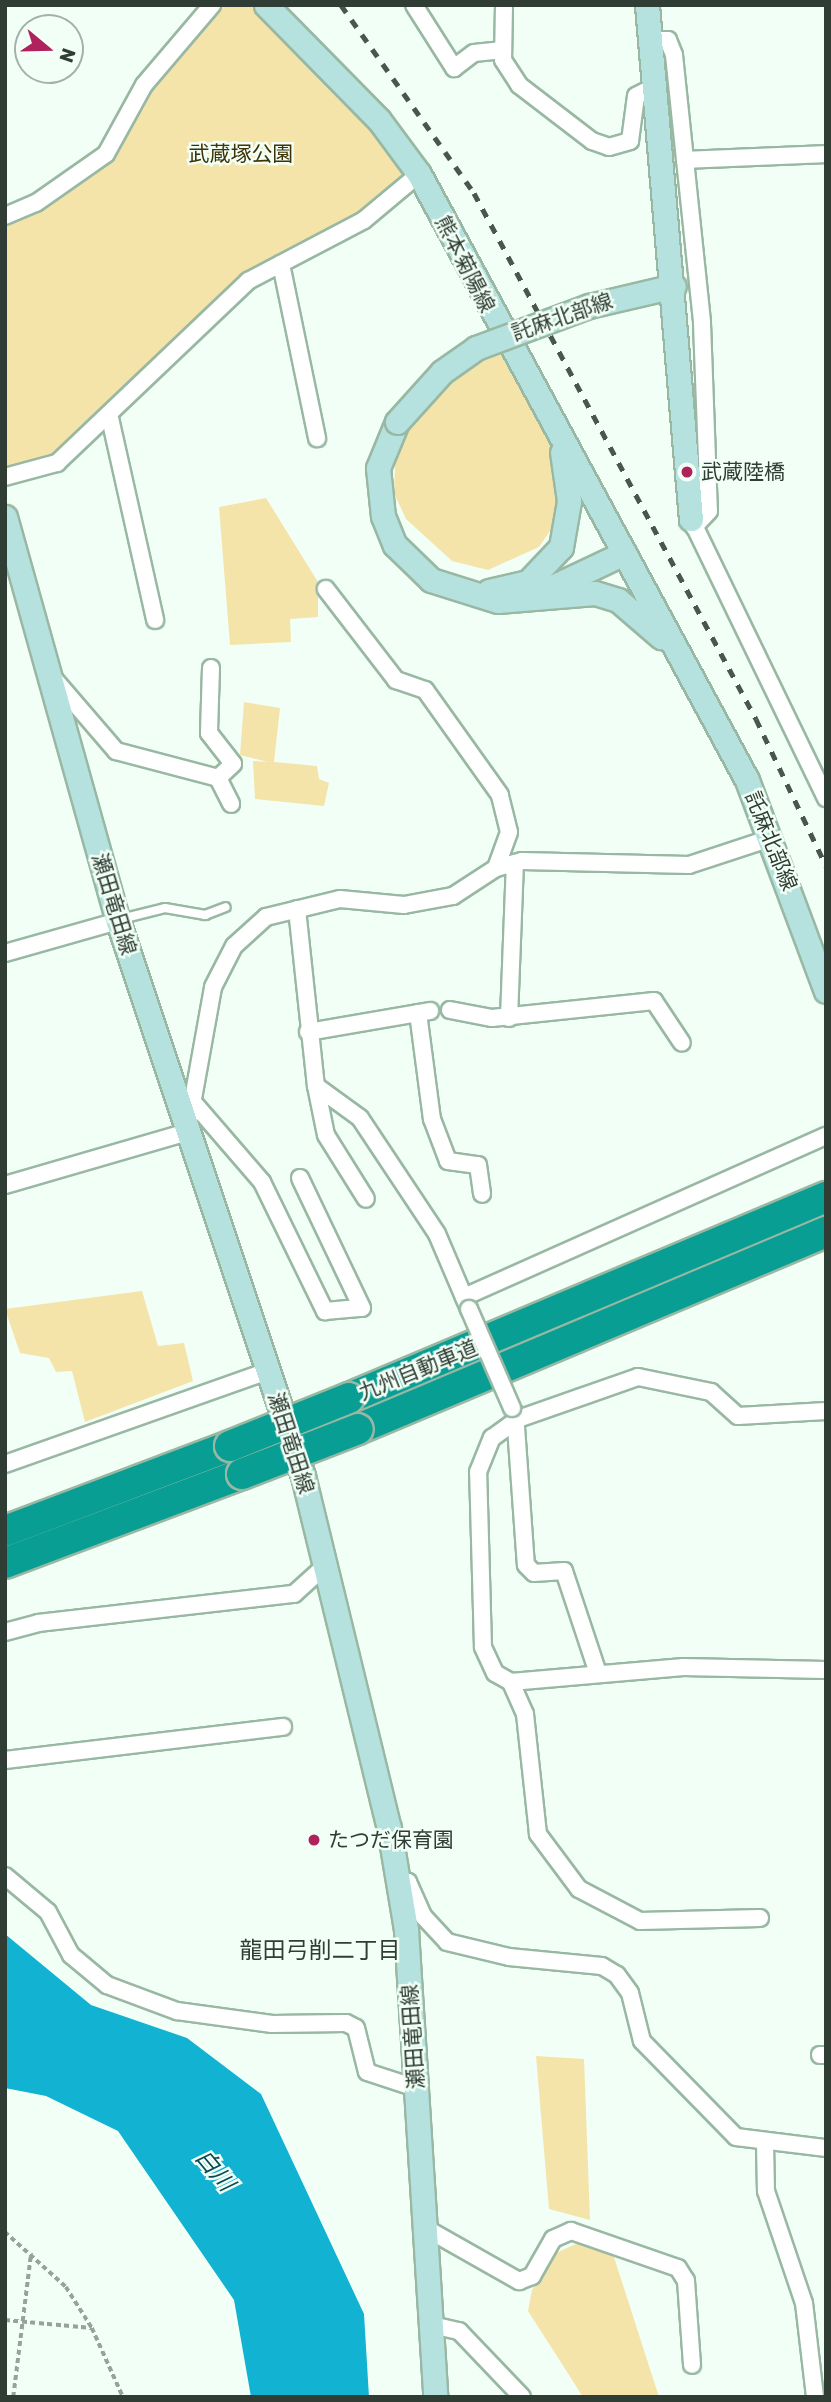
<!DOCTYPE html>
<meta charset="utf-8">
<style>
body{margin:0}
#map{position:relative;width:831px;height:2402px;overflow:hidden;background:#f2fff6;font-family:Rubik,"Noto Sans JP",sans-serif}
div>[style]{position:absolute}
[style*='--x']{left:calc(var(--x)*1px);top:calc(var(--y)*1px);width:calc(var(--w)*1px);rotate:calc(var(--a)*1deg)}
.green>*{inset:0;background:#f4e4aa}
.water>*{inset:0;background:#11b2d2}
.path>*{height:3.5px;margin-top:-1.75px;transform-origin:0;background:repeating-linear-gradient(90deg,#96a39a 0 5px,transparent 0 8.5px)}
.roads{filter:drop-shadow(2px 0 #99b8a3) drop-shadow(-2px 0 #99b8a3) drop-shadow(0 2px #99b8a3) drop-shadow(0 -2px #99b8a3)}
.lane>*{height:8px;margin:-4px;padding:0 4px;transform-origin:4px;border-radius:4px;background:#fff}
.street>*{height:16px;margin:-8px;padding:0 8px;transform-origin:8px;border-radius:8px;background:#fff}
.secondary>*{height:23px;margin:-11.5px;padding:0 11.5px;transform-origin:11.5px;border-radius:11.5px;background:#b5e2df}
.highway>*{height:30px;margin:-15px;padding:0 15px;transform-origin:15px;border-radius:15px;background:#089e93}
.rail>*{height:5px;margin-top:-2.5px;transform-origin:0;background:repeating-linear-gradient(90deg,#49564d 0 9px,transparent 0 18px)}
.bridges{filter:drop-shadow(2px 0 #99b8a3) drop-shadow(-2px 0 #99b8a3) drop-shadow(0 2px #99b8a3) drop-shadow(0 -2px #99b8a3)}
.street-bridge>*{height:16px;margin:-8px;padding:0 8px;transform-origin:8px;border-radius:8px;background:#fff}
.secondary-bridge>*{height:23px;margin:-11.5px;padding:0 11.5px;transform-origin:11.5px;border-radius:11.5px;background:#b5e2df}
.highway-bridge>*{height:30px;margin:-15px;padding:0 15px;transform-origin:15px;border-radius:15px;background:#089e93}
.dots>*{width:19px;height:19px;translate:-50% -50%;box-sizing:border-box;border:4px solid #f2fff6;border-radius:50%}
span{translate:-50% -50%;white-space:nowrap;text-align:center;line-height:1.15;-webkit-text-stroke:5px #f2fff6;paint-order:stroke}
.park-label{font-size:21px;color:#3e3306}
.street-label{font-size:21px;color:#303d34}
.poi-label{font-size:21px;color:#303d34}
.left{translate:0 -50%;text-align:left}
.neighbourhood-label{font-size:23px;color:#303d34}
.water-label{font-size:23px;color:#0c4956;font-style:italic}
.frame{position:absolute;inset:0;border:7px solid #303d34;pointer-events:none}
.north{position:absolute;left:14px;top:14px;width:70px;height:70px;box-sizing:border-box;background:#f2fff6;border:2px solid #a4b1a8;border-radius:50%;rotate:109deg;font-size:19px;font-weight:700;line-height:28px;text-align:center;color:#303d34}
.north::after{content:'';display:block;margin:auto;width:24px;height:32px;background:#af225c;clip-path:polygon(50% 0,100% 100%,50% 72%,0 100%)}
</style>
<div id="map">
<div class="green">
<i style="clip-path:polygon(212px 5px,263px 5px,419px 174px,364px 220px,248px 281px,57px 463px,5px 477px,5px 216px,106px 154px,144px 85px)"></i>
<i style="clip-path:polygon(502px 345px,553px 441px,563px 512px,539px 547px,488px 570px,452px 561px,406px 519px,394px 493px,396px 440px,452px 372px)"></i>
<i style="clip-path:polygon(266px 498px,318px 582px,318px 617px,290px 619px,291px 642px,230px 645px,219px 507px)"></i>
<i style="clip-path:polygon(244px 702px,280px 708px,274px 762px,317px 766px,319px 779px,329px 783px,324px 806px,255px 799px,253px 761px,268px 762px,240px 755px)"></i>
<i style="clip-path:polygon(142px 1291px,158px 1346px,184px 1343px,193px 1381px,85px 1422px,72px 1371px,56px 1372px,49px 1358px,20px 1353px,5px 1309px)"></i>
<i style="clip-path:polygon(536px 2056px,584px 2059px,590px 2220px,549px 2209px)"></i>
<i style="clip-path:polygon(580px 2242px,613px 2254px,659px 2397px,583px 2397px,528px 2311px,532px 2290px,556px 2253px)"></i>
</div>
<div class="water">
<i style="clip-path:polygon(5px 1934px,91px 2005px,187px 2038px,261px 2094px,364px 2314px,369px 2397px,251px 2397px,234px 2300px,118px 2131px,46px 2096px,5px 2088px)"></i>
</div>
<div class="path">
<i style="--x:5;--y:2232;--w:82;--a:42"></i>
<i style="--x:66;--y:2287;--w:49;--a:57.6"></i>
<i style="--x:5;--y:2320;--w:87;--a:5.3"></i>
<i style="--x:92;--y:2328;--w:76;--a:65.8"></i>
<i style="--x:13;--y:2397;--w:145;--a:-82.9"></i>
</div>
<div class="roads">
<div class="lane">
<i style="--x:121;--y:919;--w:45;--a:-14"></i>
<i style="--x:165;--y:908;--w:41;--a:9.9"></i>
<i style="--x:205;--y:915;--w:22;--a:-21"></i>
</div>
<div class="street">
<i style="--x:414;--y:5;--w:75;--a:57.6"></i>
<i style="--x:454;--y:68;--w:25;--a:-37"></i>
<i style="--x:474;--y:53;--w:29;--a:-6"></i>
<i style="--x:504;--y:5;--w:55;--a:91"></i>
<i style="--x:503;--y:60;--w:30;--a:57"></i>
<i style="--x:519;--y:85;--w:92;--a:37.5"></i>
<i style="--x:592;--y:141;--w:18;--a:19"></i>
<i style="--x:609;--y:147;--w:22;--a:-16"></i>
<i style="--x:630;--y:141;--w:45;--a:-82.4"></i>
<i style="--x:636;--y:96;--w:22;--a:-27"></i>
<i style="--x:651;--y:40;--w:17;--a:0"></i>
<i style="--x:668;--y:40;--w:16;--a:68"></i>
<i style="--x:674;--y:55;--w:269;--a:84"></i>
<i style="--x:702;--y:323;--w:188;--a:87.9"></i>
<i style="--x:709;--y:511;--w:22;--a:133"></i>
<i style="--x:685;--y:160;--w:141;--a:-2.4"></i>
<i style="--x:5;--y:216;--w:34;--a:-23"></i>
<i style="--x:36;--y:203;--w:85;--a:-35"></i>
<i style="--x:106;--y:154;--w:79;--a:-61.2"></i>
<i style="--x:144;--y:85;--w:105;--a:-49.6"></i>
<i style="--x:281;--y:264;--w:178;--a:78.3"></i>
<i style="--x:110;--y:418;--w:207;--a:77.4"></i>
<i style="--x:5;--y:477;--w:54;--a:-15.1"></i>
<i style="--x:57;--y:463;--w:264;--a:-43.6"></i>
<i style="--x:248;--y:281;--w:131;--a:-27.7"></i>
<i style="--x:364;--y:220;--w:72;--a:-39.9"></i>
<i style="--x:691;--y:519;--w:310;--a:64.2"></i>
<i style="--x:211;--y:668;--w:65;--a:91.8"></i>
<i style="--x:209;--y:733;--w:39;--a:52"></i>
<i style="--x:233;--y:764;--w:21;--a:137"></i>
<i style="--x:55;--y:680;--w:94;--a:49.3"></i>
<i style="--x:116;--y:751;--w:106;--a:14.8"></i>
<i style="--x:218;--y:778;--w:29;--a:63"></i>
<i style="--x:496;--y:868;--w:27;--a:-15"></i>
<i style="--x:522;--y:861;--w:167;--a:1.4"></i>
<i style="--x:689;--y:865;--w:86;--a:-18.2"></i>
<i style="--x:297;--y:909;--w:178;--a:83.9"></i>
<i style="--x:316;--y:1086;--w:54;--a:36"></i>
<i style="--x:360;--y:1118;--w:139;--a:56.4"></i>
<i style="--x:437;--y:1234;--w:82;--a:66.9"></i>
<i style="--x:5;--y:953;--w:117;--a:-15.8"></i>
<i style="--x:450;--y:1010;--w:43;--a:10.8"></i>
<i style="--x:492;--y:1018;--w:163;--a:-6"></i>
<i style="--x:654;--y:1001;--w:50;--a:56.3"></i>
<i style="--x:418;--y:1013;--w:107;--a:82.5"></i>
<i style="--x:432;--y:1119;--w:45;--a:69.1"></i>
<i style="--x:448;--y:1161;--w:30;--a:8"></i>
<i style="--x:478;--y:1165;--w:29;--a:82"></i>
<i style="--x:509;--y:1018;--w:155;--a:-87.8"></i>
<i style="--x:308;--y:1032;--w:124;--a:-9.8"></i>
<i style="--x:316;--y:1086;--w:50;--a:78.5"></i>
<i style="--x:326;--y:1135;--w:75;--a:58"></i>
<i style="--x:193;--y:1102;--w:106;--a:49.2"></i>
<i style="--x:262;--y:1182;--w:144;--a:64"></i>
<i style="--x:325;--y:1311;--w:37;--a:-5"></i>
<i style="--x:362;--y:1308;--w:144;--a:-115.5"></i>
<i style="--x:5;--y:1185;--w:190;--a:-16.2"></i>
<i style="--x:187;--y:1132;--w:147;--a:-79.8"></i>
<i style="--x:213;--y:987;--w:46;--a:-62.9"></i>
<i style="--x:234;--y:946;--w:43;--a:-42.2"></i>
<i style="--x:266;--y:917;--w:76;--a:-13.7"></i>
<i style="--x:340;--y:899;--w:64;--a:5.4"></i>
<i style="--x:404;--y:905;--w:50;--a:-10.4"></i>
<i style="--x:453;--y:896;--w:51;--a:-33.1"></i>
<i style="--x:496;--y:868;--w:38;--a:-70"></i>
<i style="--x:509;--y:832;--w:38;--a:-104"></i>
<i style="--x:500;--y:795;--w:129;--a:-125.5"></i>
<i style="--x:425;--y:690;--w:31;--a:-161"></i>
<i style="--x:396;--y:680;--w:115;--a:-127.6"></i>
<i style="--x:464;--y:1297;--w:396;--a:-24"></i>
<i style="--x:515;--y:1413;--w:152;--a:85.9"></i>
<i style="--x:526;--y:1565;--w:11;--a:45"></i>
<i style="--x:534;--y:1573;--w:30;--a:-4"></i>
<i style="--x:564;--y:1571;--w:108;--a:71.6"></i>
<i style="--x:5;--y:1464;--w:279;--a:-19.5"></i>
<i style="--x:5;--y:1632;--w:34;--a:-15"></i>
<i style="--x:38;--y:1623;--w:258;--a:-6.5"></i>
<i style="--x:294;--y:1594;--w:43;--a:-42.2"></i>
<i style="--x:511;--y:1682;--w:173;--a:-5"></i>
<i style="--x:683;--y:1667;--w:143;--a:1.2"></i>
<i style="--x:5;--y:1760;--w:280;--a:-6.8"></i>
<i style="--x:5;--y:1876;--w:56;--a:39.9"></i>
<i style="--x:48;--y:1912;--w:49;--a:61.9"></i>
<i style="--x:71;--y:1955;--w:47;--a:39.8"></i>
<i style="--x:107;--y:1985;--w:75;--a:20.4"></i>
<i style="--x:177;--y:2011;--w:96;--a:7.8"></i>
<i style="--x:272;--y:2024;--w:74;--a:-0.8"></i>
<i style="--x:346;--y:2023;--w:11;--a:27"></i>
<i style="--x:356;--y:2028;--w:45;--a:76"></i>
<i style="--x:367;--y:2072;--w:52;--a:18.1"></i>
<i style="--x:401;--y:1882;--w:7;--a:0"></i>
<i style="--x:408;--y:1882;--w:37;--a:66"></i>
<i style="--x:423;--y:1916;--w:35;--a:47"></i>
<i style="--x:447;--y:1942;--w:64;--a:13.6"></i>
<i style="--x:509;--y:1957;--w:93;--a:5.5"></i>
<i style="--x:602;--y:1966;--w:17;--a:31"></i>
<i style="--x:617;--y:1975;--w:22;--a:54"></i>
<i style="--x:630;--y:1993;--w:49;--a:76"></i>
<i style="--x:642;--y:2041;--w:134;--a:45.6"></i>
<i style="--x:736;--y:2137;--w:91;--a:7"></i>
<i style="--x:760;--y:1918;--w:120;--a:178.6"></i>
<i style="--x:640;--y:1921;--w:69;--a:-152.3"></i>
<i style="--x:579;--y:1889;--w:69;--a:-126.7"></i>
<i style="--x:538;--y:1834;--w:121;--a:-96.2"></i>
<i style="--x:525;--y:1714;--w:35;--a:-114"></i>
<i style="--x:511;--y:1682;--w:18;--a:-151"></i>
<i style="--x:495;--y:1673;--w:29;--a:-115"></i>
<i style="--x:483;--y:1647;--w:175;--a:-91.6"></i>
<i style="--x:478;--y:1472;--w:37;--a:-68"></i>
<i style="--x:492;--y:1438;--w:32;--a:-36"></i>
<i style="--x:518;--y:1419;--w:127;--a:-19.3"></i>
<i style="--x:638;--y:1377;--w:75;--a:11.6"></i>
<i style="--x:711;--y:1392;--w:36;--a:42"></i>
<i style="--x:738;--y:1416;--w:88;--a:-3.3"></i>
<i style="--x:820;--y:2055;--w:6;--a:0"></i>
<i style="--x:765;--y:2144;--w:47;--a:88.8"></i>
<i style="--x:766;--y:2191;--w:118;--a:71.3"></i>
<i style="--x:804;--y:2303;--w:95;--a:83.3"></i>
<i style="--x:427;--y:2229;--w:106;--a:29.5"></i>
<i style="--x:519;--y:2281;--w:14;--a:-21"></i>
<i style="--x:532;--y:2276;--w:43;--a:-60.4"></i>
<i style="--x:553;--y:2239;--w:20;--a:-24"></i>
<i style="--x:571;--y:2231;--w:113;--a:19.1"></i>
<i style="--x:678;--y:2268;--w:15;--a:58"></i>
<i style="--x:686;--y:2281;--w:84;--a:85.9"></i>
<i style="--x:432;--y:2325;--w:28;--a:13"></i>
<i style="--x:459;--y:2331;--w:91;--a:46.3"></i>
</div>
<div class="secondary">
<i style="--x:266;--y:5;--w:161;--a:45.5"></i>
<i style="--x:379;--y:120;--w:67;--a:53.5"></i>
<i style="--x:419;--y:174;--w:689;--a:61.58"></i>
<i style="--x:747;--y:780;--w:225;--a:69.5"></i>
<i style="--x:647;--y:5;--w:516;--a:85.11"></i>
<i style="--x:589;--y:306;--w:87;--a:-13.2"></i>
<i style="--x:397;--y:422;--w:50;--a:112.4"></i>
<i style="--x:378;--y:468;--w:48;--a:84.1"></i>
<i style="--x:383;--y:516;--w:31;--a:68"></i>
<i style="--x:395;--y:545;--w:50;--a:44.2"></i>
<i style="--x:431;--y:580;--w:70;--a:17.4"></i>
<i style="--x:498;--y:601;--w:97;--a:-4.7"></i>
<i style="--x:595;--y:593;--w:24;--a:17"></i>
<i style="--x:618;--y:600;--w:57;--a:40.7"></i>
<i style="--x:5;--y:517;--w:420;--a:74.4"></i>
<i style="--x:118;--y:921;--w:585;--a:71.57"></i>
<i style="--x:303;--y:1476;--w:362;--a:76.3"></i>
<i style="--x:389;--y:1828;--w:103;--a:80.5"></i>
<i style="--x:406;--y:1930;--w:468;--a:86.4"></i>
<i style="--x:489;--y:591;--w:40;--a:-13"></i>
<i style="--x:528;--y:582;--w:48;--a:-46.7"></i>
<i style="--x:561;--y:547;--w:47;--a:-80.1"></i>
<i style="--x:569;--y:501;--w:49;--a:-98.1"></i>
<i style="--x:544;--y:591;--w:89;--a:-25.4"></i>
</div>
<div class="highway">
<i style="--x:349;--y:1398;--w:518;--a:-22.85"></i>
<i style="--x:358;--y:1429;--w:508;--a:-22.83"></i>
<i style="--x:5;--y:1531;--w:241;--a:-20.7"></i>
<i style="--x:5;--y:1563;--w:253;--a:-20.6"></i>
</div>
</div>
<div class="rail">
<i style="--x:341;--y:5;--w:230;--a:54.7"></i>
<i style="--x:474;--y:193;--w:597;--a:61.8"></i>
<i style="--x:756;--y:719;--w:163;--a:64.5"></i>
</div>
<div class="bridges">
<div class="street-bridge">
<i style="--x:469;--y:1309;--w:108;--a:66.5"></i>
</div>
<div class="secondary-bridge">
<i style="--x:397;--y:422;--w:67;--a:-48"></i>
<i style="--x:442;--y:372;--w:42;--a:-35.2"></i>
<i style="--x:476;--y:348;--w:121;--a:-20.4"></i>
</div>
<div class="highway-bridge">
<i style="--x:230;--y:1446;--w:128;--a:-22"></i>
<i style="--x:242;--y:1474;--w:124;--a:-21.2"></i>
</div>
</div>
<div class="dots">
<i style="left:687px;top:472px;background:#af225c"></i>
<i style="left:314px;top:1840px;background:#af225c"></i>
</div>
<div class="park-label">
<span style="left:241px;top:154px">武蔵塚公園</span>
</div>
<div class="street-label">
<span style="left:465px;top:264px;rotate:63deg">熊本菊陽線</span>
<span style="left:562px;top:317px;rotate:-19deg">託麻北部線</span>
<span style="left:771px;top:841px;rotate:68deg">託麻北部線</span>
<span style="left:114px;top:904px;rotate:73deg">瀬田竜田線</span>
<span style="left:418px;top:1370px;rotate:-22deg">九州自動車道</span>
<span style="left:291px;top:1443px;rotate:72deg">瀬田竜田線</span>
<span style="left:413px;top:2037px;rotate:-94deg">瀬田竜田線</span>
</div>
<div class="poi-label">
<span class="left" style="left:701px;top:472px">武蔵陸橋</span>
<span class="left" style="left:328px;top:1840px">たつだ保育園</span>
</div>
<div class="neighbourhood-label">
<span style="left:320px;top:1950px">龍田弓削二丁目</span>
</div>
<div class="water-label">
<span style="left:215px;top:2170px;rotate:50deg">白川</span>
</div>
<div class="frame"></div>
<div class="north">N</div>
</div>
